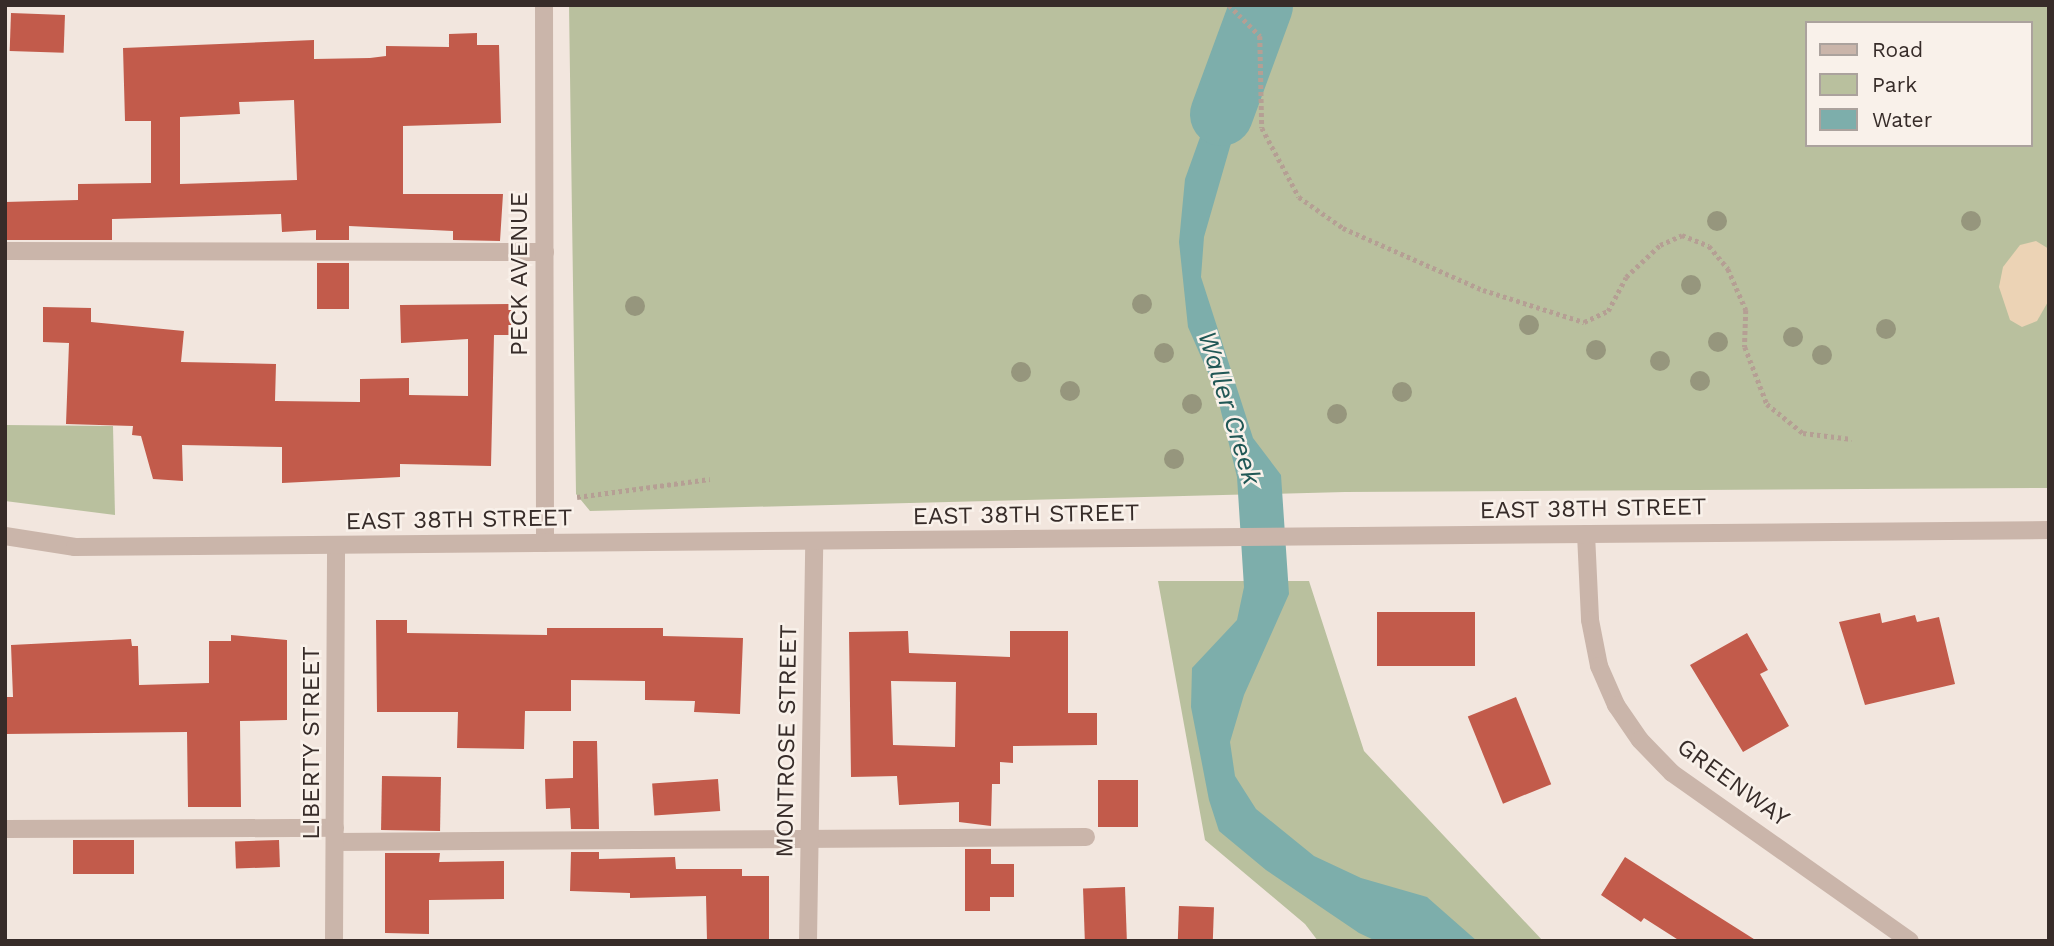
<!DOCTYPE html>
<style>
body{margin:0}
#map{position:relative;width:2054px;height:946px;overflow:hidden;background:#f2e6de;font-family:"Work Sans",sans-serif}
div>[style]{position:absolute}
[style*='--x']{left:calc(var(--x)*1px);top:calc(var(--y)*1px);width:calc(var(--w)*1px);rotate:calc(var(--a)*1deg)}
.green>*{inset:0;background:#b9c09e}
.sand>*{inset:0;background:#ecd3b5}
.water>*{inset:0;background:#7daeab}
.river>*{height:63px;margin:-31.5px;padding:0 31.5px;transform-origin:31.5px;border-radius:31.5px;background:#7daeab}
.building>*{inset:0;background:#c25b4b;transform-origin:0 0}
.path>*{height:4.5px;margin-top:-2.25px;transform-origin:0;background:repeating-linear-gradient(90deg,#b59f94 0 3.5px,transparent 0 7px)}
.service>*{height:18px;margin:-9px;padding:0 9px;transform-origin:9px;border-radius:9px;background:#cab5aa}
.minor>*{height:18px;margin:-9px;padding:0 9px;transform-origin:9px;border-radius:9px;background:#cab5aa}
.tertiary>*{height:18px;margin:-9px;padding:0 9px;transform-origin:9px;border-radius:9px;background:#cab5aa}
.trees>*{width:20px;height:20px;margin:-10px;border-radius:50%;background:#96967d}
span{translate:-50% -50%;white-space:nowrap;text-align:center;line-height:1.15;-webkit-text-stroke:5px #f9f1ea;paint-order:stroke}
.street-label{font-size:24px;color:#372c29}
.water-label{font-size:26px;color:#205755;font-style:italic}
.frame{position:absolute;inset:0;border:7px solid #372c29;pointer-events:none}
.legend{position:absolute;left:1805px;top:21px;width:228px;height:126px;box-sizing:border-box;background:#f9f1ea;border:2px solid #aba29d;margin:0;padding:9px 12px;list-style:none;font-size:21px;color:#372c29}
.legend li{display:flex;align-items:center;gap:14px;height:35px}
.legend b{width:35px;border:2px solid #aba29d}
</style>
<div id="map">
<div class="green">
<i style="clip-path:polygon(evenodd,569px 5px,2049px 5px,2049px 488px,1345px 492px,590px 511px,576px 494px,569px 5px,1807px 23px,2031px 23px,2031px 145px,1807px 145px,1807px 23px)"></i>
<i style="clip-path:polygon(5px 425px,113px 426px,115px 515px,5px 501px)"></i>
<i style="clip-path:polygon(1158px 581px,1309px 581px,1364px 751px,1543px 941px,1318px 941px,1305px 924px,1205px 840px)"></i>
</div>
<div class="sand">
<i style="clip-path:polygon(2036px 241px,2049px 249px,2049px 300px,2037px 321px,2022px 327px,2010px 320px,1999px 287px,2003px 267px,2020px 245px)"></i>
</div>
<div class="water">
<i style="clip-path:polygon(1243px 5px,1275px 5px,1262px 26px,1243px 12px)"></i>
<i style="clip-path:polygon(1230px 20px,1256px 38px,1257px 53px,1204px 237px,1201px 277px,1253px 438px,1281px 475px,1289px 594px,1244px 695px,1230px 742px,1235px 776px,1256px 809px,1314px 856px,1361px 878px,1427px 897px,1477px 941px,1376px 941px,1359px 933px,1266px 870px,1219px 831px,1209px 800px,1191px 707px,1192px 668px,1237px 620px,1244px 587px,1237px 477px,1216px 391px,1188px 327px,1179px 242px,1185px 179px,1222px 76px)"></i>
</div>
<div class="river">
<i style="--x:1221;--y:114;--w:116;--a:-69.8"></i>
</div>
<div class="building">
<i style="left:11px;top:13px;width:54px;height:38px;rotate:2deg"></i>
<i style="clip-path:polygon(evenodd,477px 33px,477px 45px,499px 45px,501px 123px,403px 126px,403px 194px,503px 194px,500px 241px,453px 240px,453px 231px,349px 226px,349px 240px,316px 240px,316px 230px,282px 232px,281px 214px,112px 219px,112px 240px,5px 240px,5px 202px,78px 200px,78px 184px,151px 183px,151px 121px,125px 121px,123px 48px,314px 40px,314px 59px,370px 58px,386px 56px,386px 46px,449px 47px,449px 34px,477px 33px,294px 100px,297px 180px,180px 184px,180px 117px,240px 114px,239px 102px,294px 100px)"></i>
<i style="left:317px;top:263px;width:32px;height:46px"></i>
<i style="clip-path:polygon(512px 304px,511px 335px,494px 335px,491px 466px,400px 464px,400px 477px,282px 483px,282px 447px,182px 445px,183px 481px,153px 479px,141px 436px,132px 435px,133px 426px,66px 424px,69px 343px,43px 342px,43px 307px,91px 308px,91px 322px,184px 331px,181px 362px,276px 364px,275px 401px,360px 402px,360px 379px,409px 378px,409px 395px,468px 396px,468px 339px,401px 343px,400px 305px)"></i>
<i style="left:1377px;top:612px;width:98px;height:54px"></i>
<i style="clip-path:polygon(1880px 613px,1882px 623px,1915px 615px,1917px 622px,1939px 617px,1955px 684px,1865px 705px,1839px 622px)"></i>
<i style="clip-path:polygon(376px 620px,407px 620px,407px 633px,547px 635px,547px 628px,663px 628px,663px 636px,743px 638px,740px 714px,694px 712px,695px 701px,645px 700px,645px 681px,571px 680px,571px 711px,525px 711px,524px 749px,457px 748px,458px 712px,377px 712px)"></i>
<i style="clip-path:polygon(evenodd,908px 631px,909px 653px,1010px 657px,1010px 631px,1068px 631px,1068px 713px,1097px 713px,1097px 745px,1013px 746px,1013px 763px,1000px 762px,1000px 784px,992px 784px,991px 826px,959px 822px,959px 802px,899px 805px,897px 776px,851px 777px,849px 632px,908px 631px,891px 681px,956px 682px,955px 747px,893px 745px,891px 681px)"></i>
<i style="clip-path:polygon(1747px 633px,1768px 670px,1760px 674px,1789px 726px,1743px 752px,1690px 665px)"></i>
<i style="clip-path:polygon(231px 635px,287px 640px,287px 720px,240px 721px,241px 807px,188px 807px,187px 732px,5px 734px,5px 697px,13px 697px,11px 645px,131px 639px,132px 646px,138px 646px,139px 685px,209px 683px,209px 641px,231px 641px)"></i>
<i style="left:1516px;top:697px;width:94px;height:52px;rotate:68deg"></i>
<i style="clip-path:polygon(573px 741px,597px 741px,599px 829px,571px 829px,570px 808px,546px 809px,545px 779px,573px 778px)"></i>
<i style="left:382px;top:776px;width:59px;height:54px;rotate:1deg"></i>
<i style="left:718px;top:779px;width:32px;height:66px;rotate:86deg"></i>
<i style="left:1098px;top:780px;width:40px;height:47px"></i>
<i style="left:73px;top:840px;width:61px;height:34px"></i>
<i style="left:279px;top:840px;width:27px;height:44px;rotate:88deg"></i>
<i style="clip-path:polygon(965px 849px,991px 849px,991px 864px,1014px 864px,1014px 897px,990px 897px,990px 911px,965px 911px)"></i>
<i style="clip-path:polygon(571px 852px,599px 852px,599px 859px,675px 857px,676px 869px,742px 869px,742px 876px,769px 876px,769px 941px,707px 941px,706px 896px,630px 898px,630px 893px,570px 891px)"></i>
<i style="clip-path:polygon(385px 853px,440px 853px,439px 862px,504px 861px,504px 899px,429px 900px,429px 934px,385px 933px)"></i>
<i style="clip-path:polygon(1625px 857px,1689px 898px,1757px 941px,1680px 941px,1644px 918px,1641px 922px,1601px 895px)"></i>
<i style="left:1125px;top:887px;width:54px;height:42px;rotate:88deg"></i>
<i style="left:1179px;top:906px;width:35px;height:33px;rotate:2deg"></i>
</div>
<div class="path">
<i style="--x:1229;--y:5;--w:44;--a:45"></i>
<i style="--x:1260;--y:36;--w:92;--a:88.8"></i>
<i style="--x:1262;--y:128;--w:78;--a:61.8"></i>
<i style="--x:1299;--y:197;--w:54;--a:35.2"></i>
<i style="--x:1343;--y:228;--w:153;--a:23.9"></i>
<i style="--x:1483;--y:290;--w:106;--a:17.6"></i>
<i style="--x:1584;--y:322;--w:26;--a:-25"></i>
<i style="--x:1608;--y:311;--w:38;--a:-62"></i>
<i style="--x:1626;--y:277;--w:47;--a:-43.3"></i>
<i style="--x:1660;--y:245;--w:24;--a:-24"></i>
<i style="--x:1682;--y:235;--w:29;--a:22"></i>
<i style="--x:1709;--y:246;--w:30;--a:50"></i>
<i style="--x:1728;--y:269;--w:45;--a:66.3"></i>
<i style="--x:1746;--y:310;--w:37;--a:92"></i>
<i style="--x:1745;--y:347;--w:61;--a:68.9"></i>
<i style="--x:1767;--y:404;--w:46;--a:38.9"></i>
<i style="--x:1803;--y:433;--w:49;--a:7"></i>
<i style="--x:577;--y:497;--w:134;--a:-7.7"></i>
</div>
<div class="service">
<i style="--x:5;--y:251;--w:540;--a:0.11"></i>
<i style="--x:5;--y:829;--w:330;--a:-0.2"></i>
<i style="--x:336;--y:842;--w:750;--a:-0.38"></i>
</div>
<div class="minor">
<i style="--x:544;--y:5;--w:538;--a:89.89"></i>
<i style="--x:1586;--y:534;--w:86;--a:87.3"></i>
<i style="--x:1590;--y:620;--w:47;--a:78.9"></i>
<i style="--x:1599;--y:666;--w:43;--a:66.4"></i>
<i style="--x:1616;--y:705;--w:42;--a:55.6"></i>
<i style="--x:1640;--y:740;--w:46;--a:45.9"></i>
<i style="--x:1672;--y:773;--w:291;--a:35.2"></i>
<i style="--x:334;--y:941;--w:395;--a:-89.7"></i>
<i style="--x:808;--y:941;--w:400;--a:-89.1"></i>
</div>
<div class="tertiary">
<i style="--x:5;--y:536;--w:71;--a:8.9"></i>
<i style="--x:75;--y:547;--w:1974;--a:-0.49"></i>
</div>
<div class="trees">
<i style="left:1717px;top:221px"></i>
<i style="left:1971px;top:221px"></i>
<i style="left:1691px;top:285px"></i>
<i style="left:1142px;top:304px"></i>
<i style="left:635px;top:306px"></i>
<i style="left:1529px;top:325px"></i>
<i style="left:1886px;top:329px"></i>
<i style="left:1793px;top:337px"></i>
<i style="left:1718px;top:342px"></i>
<i style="left:1596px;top:350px"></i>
<i style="left:1164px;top:353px"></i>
<i style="left:1822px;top:355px"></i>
<i style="left:1660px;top:361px"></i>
<i style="left:1021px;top:372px"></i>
<i style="left:1700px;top:381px"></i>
<i style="left:1070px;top:391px"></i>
<i style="left:1402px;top:392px"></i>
<i style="left:1192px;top:404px"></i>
<i style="left:1337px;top:414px"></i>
<i style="left:1174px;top:459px"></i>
</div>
<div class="street-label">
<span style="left:520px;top:274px;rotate:-90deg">PECK AVENUE</span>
<span style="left:1593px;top:509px;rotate:-1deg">EAST 38TH STREET</span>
<span style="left:1026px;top:515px;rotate:-1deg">EAST 38TH STREET</span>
<span style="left:459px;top:520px;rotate:-1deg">EAST 38TH STREET</span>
<span style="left:787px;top:741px;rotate:-89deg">MONTROSE STREET</span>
<span style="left:312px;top:743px;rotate:-90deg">LIBERTY STREET</span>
<span style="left:1733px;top:783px;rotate:36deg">GREENWAY</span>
</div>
<div class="water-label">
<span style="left:1229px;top:408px;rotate:73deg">Waller Creek</span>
</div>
<div class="frame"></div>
<ul class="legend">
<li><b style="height:9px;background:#cab5aa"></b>Road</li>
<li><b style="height:19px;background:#b9c09e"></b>Park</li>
<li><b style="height:19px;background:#7daeab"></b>Water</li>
</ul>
</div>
